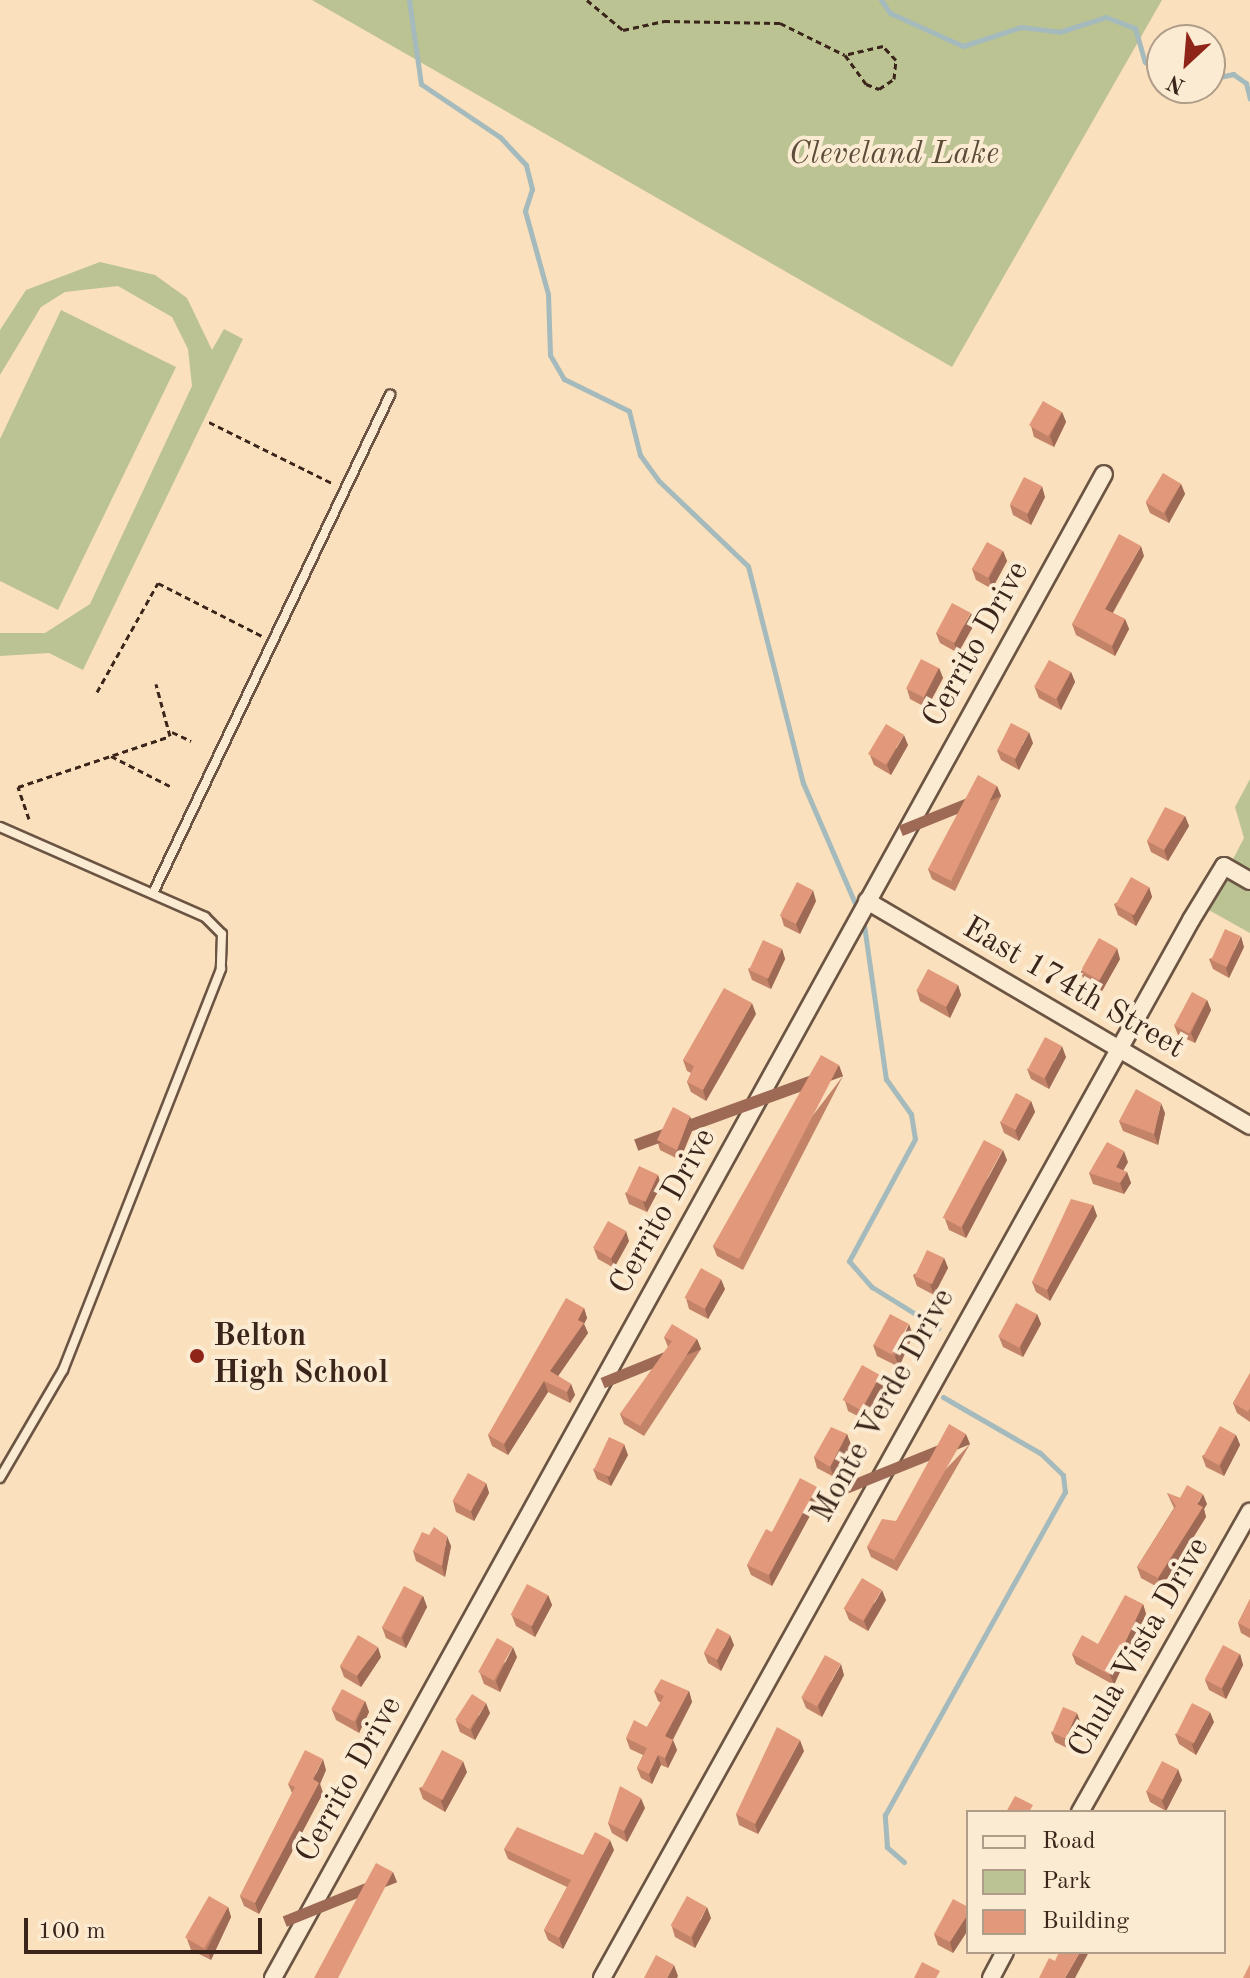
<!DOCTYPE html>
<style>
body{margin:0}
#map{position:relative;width:1250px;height:1978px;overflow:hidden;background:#fae0bc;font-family:"Old Standard TT",serif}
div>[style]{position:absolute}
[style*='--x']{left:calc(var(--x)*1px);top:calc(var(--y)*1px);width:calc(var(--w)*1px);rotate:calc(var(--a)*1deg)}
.green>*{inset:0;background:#bbc393}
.stream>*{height:5px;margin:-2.5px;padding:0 2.5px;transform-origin:2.5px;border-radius:2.5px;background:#a4babc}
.path>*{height:3px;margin-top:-1.5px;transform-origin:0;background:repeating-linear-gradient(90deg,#3b251b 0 6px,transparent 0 10px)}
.roads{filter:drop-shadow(2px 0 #6b5443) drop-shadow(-2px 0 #6b5443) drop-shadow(0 2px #6b5443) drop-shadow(0 -2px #6b5443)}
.lane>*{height:8px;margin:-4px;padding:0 4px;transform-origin:4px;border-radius:4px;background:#fcebd3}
.street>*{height:16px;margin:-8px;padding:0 8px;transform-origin:8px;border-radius:8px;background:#fcebd3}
.wall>*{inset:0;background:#c28369}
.shaded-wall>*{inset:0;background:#9e6a55;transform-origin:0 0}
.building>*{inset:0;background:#e2987a;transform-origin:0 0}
.dots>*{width:22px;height:22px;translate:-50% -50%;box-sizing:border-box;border:4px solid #fcebd3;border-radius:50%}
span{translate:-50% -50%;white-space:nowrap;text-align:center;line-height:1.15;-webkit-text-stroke:8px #fcebd3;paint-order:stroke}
.park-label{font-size:32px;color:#5b4c39;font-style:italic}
.street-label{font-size:32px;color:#3b251b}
.poi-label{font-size:32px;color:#3b251b;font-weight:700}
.left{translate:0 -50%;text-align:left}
.legend{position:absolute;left:966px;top:1810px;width:260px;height:144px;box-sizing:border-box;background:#fcebd3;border:2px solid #af9c89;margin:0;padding:10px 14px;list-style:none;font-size:24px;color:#3b251b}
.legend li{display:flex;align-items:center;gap:16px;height:40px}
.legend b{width:40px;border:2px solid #af9c89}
.north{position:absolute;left:1146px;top:24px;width:80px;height:80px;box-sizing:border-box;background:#fcebd3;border:2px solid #af9c89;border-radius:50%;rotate:206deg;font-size:22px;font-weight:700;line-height:32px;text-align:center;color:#3b251b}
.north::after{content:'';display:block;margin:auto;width:28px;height:36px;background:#8f2418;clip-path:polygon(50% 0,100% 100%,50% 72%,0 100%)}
.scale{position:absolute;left:24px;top:1918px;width:238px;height:36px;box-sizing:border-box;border:4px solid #3b251b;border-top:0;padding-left:10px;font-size:24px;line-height:28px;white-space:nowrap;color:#3b251b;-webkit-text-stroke:6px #fcebd3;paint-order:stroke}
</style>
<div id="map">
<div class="green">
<i style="clip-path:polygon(312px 0,1162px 0,952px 367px)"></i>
<i style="clip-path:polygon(100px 262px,155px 275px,187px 298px,212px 350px,224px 329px,243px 339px,83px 670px,49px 653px,0 656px,0 633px,45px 633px,90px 604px,192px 386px,188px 349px,172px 317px,118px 286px,65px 292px,41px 307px,0 375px,0 330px,26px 290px)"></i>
<i style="clip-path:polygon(61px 310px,176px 367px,58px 610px,0 581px,0 439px)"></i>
<i style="clip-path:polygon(1250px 779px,1250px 933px,1207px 909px,1244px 838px,1235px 807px)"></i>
</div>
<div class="stream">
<i style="--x:409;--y:0;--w:85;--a:81.9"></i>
<i style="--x:421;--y:84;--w:95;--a:33.9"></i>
<i style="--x:500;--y:137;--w:38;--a:47"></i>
<i style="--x:526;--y:165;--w:25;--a:76"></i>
<i style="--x:532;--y:189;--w:23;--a:108"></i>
<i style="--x:525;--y:211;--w:86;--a:74.5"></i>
<i style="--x:548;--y:294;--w:61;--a:88.1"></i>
<i style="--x:550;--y:355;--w:28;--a:60"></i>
<i style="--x:564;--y:379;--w:72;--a:26.2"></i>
<i style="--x:629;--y:411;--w:45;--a:76"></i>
<i style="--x:640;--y:455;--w:32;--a:54"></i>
<i style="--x:659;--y:481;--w:123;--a:43.7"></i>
<i style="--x:748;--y:566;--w:224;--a:75.8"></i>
<i style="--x:803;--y:783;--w:138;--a:66.6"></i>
<i style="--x:881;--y:0;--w:16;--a:55"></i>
<i style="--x:890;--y:13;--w:80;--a:24.3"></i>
<i style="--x:963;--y:46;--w:61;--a:-18.1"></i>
<i style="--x:1021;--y:27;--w:38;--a:7"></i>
<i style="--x:1059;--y:32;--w:49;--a:-17.7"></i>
<i style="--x:1106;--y:17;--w:31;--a:21"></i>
<i style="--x:1135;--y:28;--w:35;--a:74"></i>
<i style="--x:1145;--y:62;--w:21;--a:35"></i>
<i style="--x:1210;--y:79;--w:24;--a:-12"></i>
<i style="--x:1233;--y:74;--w:16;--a:35"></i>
<i style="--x:1246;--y:83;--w:16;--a:76"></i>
<i style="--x:863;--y:918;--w:163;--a:81.9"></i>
<i style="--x:886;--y:1079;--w:43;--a:54.5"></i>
<i style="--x:911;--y:1114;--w:25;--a:81"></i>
<i style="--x:915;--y:1139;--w:139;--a:118.4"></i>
<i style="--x:849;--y:1261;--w:35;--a:49"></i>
<i style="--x:872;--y:1287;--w:78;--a:31.8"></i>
<i style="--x:904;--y:1862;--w:23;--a:-139"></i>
<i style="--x:887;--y:1847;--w:32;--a:-94"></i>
<i style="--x:885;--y:1815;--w:370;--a:-60.9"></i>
<i style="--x:1065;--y:1492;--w:17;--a:-97"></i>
<i style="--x:1063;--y:1475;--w:32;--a:-136"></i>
<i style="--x:1040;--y:1453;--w:112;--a:-150"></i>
</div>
<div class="path">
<i style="--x:587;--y:0;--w:47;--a:39.8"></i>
<i style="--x:623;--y:30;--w:42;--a:-12.4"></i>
<i style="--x:664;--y:21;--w:116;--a:1"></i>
<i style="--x:780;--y:23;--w:72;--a:26.2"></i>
<i style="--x:845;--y:55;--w:36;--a:54"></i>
<i style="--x:866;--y:84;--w:14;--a:21"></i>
<i style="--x:879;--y:89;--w:18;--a:-34"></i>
<i style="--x:894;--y:79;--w:19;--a:-84"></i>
<i style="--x:896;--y:60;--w:19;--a:-133"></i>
<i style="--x:883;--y:46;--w:39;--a:167"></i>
<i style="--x:209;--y:422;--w:140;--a:26.4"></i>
<i style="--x:97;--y:692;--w:125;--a:-60.8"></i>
<i style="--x:158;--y:583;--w:117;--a:27"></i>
<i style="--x:172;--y:732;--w:21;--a:25"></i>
<i style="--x:111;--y:756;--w:66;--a:27"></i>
<i style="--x:29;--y:819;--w:34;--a:-109"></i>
<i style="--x:18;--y:787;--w:160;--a:-18.5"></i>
<i style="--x:170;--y:736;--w:54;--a:-105.1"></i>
</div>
<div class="roads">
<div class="lane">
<i style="--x:0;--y:827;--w:224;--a:23.7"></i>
<i style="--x:205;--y:917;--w:24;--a:45"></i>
<i style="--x:222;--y:934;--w:35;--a:92"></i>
<i style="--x:221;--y:969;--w:431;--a:111.5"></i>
<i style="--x:63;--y:1370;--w:125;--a:120.3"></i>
<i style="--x:153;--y:893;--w:552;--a:-64.55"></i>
</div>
<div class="street">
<i style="--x:867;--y:901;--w:444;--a:30.4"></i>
<i style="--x:1080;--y:1812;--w:345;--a:-60.5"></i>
<i style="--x:273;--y:1978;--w:1718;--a:-61.08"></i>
<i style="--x:602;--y:1978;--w:1211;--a:-60.89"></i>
<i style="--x:1191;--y:920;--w:63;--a:-58.6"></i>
<i style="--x:1224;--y:866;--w:30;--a:30"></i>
<i style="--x:991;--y:1978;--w:30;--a:-62"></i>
</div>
</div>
<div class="wall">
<i style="clip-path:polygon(1062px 412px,1066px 422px,1054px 447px,1034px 437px,1031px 426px)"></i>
<i style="clip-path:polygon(1181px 484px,1185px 494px,1169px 523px,1150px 513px,1146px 503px)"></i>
<i style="clip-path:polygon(1045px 497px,1031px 525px,1013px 515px,1010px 505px)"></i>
<i style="clip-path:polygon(1003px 551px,1007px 561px,992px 589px,976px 580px,972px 569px)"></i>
<i style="clip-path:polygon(1144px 556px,1113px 613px,1125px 619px,1129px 629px,1115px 656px,1076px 635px,1072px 624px)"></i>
<i style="clip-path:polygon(975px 623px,958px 653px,940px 643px,936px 633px)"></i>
<i style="clip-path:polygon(939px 668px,943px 678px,927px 708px,910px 699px,907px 689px)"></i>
<i style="clip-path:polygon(1071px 672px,1075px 682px,1061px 710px,1039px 698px,1035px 688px)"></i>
<i style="clip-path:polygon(1033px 743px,1019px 770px,1001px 760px,997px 750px)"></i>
<i style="clip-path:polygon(908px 745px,891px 775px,874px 765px,870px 755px)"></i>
<i style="clip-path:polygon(997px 786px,1001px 796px,955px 891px,932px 879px,928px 869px)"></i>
<i style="clip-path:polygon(1185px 816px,1189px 826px,1168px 861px,1151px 852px,1147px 841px)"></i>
<i style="clip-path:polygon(1149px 887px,1152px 897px,1136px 926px,1118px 915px,1114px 904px)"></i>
<i style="clip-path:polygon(816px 901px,800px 934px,784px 926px,781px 916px)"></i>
<i style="clip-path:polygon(1244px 947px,1229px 978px,1213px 969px,1209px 959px)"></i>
<i style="clip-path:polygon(782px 949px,785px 959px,771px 989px,752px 980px,748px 969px)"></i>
<i style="clip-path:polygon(1120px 959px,1102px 991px,1084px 981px,1080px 970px)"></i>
<i style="clip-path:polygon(958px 985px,961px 995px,950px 1018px,920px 1001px,917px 991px)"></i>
<i style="clip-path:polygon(1207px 1000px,1211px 1010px,1195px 1043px,1178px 1035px,1174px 1025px)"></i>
<i style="clip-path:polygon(756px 1014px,706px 1101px,691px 1092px,687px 1082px,691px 1073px,687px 1071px,683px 1060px)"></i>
<i style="clip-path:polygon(1066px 1057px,1049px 1089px,1031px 1079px,1027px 1069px)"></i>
<i style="clip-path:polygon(843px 1076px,743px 1270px,717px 1256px,713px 1246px)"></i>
<i style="clip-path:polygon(1031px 1101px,1035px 1112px,1019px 1141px,1004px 1133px,1000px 1122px)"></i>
<i style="clip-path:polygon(1165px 1113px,1158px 1145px,1123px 1131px,1119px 1121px)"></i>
<i style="clip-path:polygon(694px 1126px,680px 1160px,660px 1150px,657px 1140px)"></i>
<i style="clip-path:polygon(1007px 1160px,966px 1238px,949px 1230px,945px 1219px)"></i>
<i style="clip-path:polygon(1128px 1162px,1123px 1171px,1127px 1172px,1131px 1183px,1124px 1194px,1093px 1184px,1089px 1173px)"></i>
<i style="clip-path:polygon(658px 1175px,661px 1186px,647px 1212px,629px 1204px,625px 1193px)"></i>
<i style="clip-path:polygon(1093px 1205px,1097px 1216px,1050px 1301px,1036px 1292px,1032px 1282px)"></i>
<i style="clip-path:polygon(629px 1241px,614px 1268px,598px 1259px,594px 1249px)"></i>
<i style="clip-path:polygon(944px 1258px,948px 1268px,934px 1295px,917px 1286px,913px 1275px)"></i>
<i style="clip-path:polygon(725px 1289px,708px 1319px,689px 1309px,686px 1298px)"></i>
<i style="clip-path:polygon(584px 1308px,587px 1318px,584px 1324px,588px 1333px,558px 1376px,571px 1384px,575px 1395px,570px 1403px,548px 1392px,508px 1455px,492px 1446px,488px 1435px)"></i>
<i style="clip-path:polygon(1037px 1314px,1041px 1324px,1023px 1357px,1003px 1347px,999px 1337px)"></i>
<i style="clip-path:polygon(913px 1335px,899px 1367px,877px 1356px,873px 1345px)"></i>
<i style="clip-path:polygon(664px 1337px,697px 1339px,701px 1349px,644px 1436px,624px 1424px,620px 1414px,668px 1347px)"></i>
<i style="clip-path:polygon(1250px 1373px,1250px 1422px,1237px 1413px,1233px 1403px)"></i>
<i style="clip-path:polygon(880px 1375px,884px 1386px,865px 1420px,848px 1411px,845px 1401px)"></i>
<i style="clip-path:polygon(847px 1434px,851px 1445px,834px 1477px,817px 1468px,814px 1457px)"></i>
<i style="clip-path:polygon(1236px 1435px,1240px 1445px,1224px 1476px,1206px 1467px,1202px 1456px)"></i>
<i style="clip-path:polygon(970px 1444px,897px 1571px,871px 1557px,867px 1547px,896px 1521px)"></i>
<i style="clip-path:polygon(628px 1455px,611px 1486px,597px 1479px,593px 1469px)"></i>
<i style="clip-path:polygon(486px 1483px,489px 1493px,474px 1521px,456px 1512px,453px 1501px)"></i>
<i style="clip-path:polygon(817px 1487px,820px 1497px,772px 1586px,751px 1575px,747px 1565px,772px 1532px)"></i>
<i style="clip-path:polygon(1167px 1493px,1180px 1498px,1207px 1504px,1204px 1509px,1206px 1517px,1161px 1589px,1141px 1578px,1137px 1567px,1174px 1508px)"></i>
<i style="clip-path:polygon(451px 1546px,445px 1577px,416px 1561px,413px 1551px)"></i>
<i style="clip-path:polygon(548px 1595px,552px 1605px,535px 1637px,516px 1626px,512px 1616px)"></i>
<i style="clip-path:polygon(423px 1596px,427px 1607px,406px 1648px,386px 1638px,382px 1627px)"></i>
<i style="clip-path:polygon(1250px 1599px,1250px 1638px,1241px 1633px,1238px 1623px)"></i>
<i style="clip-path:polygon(886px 1600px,868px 1631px,849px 1620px,845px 1610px)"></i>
<i style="clip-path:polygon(1143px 1604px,1146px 1614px,1114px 1685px,1076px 1664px,1072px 1654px,1098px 1644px)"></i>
<i style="clip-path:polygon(734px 1645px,721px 1671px,708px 1663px,704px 1653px)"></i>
<i style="clip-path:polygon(1240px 1654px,1243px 1665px,1226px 1699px,1209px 1690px,1205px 1680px)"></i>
<i style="clip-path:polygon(381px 1657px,361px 1687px,344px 1677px,340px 1666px)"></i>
<i style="clip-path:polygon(517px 1657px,500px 1692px,484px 1684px,480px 1673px)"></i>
<i style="clip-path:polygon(844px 1675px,822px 1717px,806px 1708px,802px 1698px)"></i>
<i style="clip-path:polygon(654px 1691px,689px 1691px,692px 1702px,673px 1740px,677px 1750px,668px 1768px,661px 1765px,652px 1784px,641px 1778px,637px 1768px,643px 1755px,630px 1749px,626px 1738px,647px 1727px,661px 1703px,658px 1701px)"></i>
<i style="clip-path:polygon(365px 1701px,369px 1712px,359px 1733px,336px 1720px,332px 1710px)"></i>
<i style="clip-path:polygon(490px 1713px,475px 1740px,460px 1732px,456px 1721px)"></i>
<i style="clip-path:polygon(1214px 1722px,1196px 1755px,1179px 1744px,1175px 1734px)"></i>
<i style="clip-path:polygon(1081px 1724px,1067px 1748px,1055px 1742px,1051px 1732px)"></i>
<i style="clip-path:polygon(804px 1751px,758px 1834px,739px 1825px,736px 1814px)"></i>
<i style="clip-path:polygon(326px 1770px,320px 1784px,323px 1793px,259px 1914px,244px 1906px,240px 1896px,292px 1793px,288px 1784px)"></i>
<i style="clip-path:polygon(467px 1772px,445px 1812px,423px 1799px,419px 1788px)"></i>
<i style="clip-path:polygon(1182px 1780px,1166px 1811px,1150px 1802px,1146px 1791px)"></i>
<i style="clip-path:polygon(645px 1808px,627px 1842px,612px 1833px,608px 1823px)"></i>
<i style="clip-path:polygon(504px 1849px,583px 1855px,614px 1850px,563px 1949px,548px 1940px,544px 1930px,567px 1887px,508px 1859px)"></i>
<i style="clip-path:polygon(228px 1907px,231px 1917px,211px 1960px,191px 1950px,187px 1939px)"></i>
<i style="clip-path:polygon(968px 1907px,968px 1930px,953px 1953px,938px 1945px,934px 1934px)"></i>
<i style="clip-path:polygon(711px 1918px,695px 1948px,675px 1937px,672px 1927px)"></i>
</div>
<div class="shaded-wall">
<i style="clip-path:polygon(1062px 412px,1066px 422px,1054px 447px,1050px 436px)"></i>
<i style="clip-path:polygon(1181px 484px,1185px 494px,1169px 523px,1165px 513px)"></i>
<i style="clip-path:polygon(1042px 486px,1045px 497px,1031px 525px,1027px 514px)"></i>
<i style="clip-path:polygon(1141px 546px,1144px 556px,1109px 619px,1105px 609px)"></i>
<i style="clip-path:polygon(1003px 551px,1007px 561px,992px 589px,989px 578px)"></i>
<i style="clip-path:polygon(971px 613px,975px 623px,958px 653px,954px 643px)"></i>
<i style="clip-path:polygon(1125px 619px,1129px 629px,1115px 656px,1112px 646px)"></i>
<i style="clip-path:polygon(939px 668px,943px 678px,927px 708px,924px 697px)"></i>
<i style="clip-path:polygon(1071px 672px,1075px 682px,1061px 710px,1057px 699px)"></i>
<i style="clip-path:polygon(1029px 732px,1033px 743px,1019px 770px,1015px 760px)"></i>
<i style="clip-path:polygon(904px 735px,908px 745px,891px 775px,887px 765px)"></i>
<i style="left:997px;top:786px;width:11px;height:106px;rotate:68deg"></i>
<i style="clip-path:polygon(1185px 816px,1189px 826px,1168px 861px,1164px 850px)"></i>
<i style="clip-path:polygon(1149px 887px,1152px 897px,1136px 926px,1132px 915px)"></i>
<i style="clip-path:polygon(813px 890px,816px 901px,800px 934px,796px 924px)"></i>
<i style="clip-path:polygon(1241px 936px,1244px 947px,1229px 978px,1226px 968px)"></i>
<i style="clip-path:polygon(1117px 948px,1120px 959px,1102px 991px,1098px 981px)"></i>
<i style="clip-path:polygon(782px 949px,785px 959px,771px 989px,767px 979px)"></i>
<i style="clip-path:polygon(958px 985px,961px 995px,950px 1018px,946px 1007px)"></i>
<i style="clip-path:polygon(1207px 1000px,1211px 1010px,1195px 1043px,1191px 1033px)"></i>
<i style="clip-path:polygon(752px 1003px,756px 1014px,706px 1101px,703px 1090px)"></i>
<i style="clip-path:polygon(1062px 1046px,1066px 1057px,1049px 1089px,1045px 1078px)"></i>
<i style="left:839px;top:1065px;width:12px;height:218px;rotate:70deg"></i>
<i style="clip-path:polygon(1031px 1101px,1035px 1112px,1019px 1141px,1015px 1130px)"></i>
<i style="clip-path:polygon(1161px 1103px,1165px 1113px,1158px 1145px,1154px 1134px)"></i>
<i style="clip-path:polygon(690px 1116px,694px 1126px,680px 1160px,677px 1150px)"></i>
<i style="clip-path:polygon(1003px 1150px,1007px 1160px,966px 1238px,962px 1227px)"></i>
<i style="clip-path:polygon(1124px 1151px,1128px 1162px,1119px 1178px,1116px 1167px)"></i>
<i style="clip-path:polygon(1127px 1172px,1131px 1183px,1124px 1194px,1120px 1183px)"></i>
<i style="clip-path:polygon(658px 1175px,661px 1186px,647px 1212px,643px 1202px)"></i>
<i style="clip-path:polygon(1093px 1205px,1097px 1216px,1050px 1301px,1047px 1290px)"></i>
<i style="clip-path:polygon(626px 1231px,629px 1241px,614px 1268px,611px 1258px)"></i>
<i style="clip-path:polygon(944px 1258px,948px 1268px,934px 1295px,930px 1284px)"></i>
<i style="clip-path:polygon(721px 1279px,725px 1289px,708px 1319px,705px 1309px)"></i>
<i style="clip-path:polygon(584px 1308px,587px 1318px,584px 1324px,588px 1333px,554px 1382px,550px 1371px)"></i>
<i style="clip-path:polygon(1037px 1314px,1041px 1324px,1023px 1357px,1020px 1347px)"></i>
<i style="clip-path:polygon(909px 1324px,913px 1335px,899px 1367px,895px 1356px)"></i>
<i style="left:697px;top:1339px;width:11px;height:104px;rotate:68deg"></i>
<i style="clip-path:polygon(880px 1375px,884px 1386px,865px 1420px,862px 1410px)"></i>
<i style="clip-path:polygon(544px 1381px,548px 1392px,508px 1455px,504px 1444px)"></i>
<i style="clip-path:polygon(571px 1384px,575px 1395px,570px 1403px,567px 1392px)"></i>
<i style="clip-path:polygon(847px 1434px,851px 1445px,834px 1477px,830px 1467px)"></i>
<i style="left:966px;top:1434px;width:11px;height:145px;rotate:68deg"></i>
<i style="clip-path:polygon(1236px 1435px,1240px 1445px,1224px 1476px,1220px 1466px)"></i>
<i style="clip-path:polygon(624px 1444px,628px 1455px,611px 1486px,607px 1476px)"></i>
<i style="clip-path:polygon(486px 1483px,489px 1493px,474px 1521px,471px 1511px)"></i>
<i style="clip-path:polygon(817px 1487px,820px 1497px,772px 1586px,769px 1575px)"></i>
<i style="clip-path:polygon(1203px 1494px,1207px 1504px,1204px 1509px,1206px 1517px,1161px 1589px,1158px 1578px)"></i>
<i style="clip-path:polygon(447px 1536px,451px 1546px,445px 1577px,442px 1566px)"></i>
<i style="clip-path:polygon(882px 1590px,886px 1600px,868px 1631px,864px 1621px)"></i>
<i style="clip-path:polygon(548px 1595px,552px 1605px,535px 1637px,531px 1626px)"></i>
<i style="clip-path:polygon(423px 1596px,427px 1607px,406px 1648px,402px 1638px)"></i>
<i style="clip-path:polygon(1143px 1604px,1146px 1614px,1114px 1685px,1110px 1675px)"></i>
<i style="clip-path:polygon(730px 1635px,734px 1645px,721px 1671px,717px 1661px)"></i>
<i style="clip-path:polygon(378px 1647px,381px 1657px,361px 1687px,357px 1676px)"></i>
<i style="clip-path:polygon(513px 1647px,517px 1657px,500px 1692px,496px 1681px)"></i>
<i style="clip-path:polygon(1240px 1654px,1243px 1665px,1226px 1699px,1222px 1689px)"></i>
<i style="clip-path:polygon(841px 1664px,844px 1675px,822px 1717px,818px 1706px)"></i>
<i style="clip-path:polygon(689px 1691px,692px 1702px,669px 1746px,665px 1736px)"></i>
<i style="clip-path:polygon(365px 1701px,369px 1712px,359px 1733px,356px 1722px)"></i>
<i style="clip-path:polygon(486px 1703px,490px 1713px,475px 1740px,471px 1730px)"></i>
<i style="clip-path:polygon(1210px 1712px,1214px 1722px,1196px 1755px,1192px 1745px)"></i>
<i style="clip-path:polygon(1077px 1713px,1081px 1724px,1067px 1748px,1064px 1738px)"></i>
<i style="clip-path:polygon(673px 1740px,677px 1750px,668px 1768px,665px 1758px)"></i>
<i style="clip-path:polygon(800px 1740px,804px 1751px,758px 1834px,755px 1824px)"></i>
<i style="clip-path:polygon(658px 1755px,661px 1765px,652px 1784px,649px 1774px)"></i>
<i style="clip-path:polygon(323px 1759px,326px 1770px,320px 1784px,323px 1793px,259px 1914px,255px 1903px)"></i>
<i style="clip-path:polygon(463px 1761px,467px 1772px,445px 1812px,441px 1801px)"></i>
<i style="clip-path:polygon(1178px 1769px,1182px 1780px,1166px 1811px,1162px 1801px)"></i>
<i style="clip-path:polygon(641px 1798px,645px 1808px,627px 1842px,624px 1831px)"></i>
<i style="clip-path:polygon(610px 1840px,614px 1850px,563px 1949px,559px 1938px)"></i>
<i style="left:393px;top:1872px;width:11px;height:119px;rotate:68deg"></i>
<i style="clip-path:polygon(228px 1907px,231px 1917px,211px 1960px,207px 1949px)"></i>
<i style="clip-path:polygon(707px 1907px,711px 1918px,695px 1948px,692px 1938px)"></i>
<i style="clip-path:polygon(968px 1914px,968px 1930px,953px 1953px,950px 1942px)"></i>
<i style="clip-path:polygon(1080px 1952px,1089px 1952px,1075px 1978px,1065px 1978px)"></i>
<i style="clip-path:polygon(674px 1965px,678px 1976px,677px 1978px,667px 1978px)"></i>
</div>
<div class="building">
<i style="left:1043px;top:401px;width:22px;height:28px;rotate:30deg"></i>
<i style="left:1163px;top:473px;width:21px;height:34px;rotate:31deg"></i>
<i style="left:1024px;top:477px;width:20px;height:31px;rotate:27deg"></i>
<i style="clip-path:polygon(1119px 534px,1141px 546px,1105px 609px,1125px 619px,1112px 646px,1072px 624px)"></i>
<i style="left:987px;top:542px;width:18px;height:31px;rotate:29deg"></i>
<i style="left:952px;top:603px;width:21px;height:34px;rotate:28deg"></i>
<i style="left:921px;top:659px;width:20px;height:33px;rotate:27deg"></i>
<i style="left:1049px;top:660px;width:25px;height:31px;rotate:29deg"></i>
<i style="left:1011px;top:723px;width:20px;height:30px;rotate:27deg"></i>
<i style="left:886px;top:724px;width:21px;height:35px;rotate:31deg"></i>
<i style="clip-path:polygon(978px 775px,997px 786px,951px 881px,928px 869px)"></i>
<i style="clip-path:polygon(1165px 807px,1185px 816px,1164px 850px,1147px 841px)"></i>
<i style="left:1131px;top:877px;width:21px;height:32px;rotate:29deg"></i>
<i style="left:797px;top:882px;width:18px;height:38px;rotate:27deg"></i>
<i style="left:1225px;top:929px;width:17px;height:34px;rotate:24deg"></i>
<i style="left:1099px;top:938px;width:21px;height:37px;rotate:29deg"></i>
<i style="left:763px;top:940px;width:21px;height:33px;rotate:25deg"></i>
<i style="left:928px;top:969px;width:34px;height:25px;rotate:28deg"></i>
<i style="clip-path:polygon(724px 988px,752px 1003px,703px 1090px,687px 1082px,694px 1066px,683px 1060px)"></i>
<i style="left:1192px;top:992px;width:17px;height:38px;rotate:28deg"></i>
<i style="left:1045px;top:1037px;width:19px;height:37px;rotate:28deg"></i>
<i style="clip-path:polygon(821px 1055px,839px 1065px,739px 1259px,713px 1246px)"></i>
<i style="clip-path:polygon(1136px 1089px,1161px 1103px,1154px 1134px,1119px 1121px)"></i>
<i style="left:1016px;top:1093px;width:17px;height:33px;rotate:28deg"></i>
<i style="clip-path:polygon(673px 1107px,690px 1116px,677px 1150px,657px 1140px)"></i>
<i style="left:984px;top:1140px;width:21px;height:88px;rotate:28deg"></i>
<i style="clip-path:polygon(1107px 1142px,1124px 1151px,1116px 1167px,1127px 1172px,1120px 1183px,1089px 1173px)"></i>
<i style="left:639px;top:1166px;width:21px;height:30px;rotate:25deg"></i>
<i style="clip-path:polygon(1071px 1199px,1093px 1205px,1047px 1290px,1032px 1282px)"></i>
<i style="left:608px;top:1221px;width:21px;height:31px;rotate:29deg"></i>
<i style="left:927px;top:1250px;width:19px;height:29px;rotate:25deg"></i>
<i style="left:701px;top:1268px;width:23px;height:34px;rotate:29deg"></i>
<i style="clip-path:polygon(566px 1298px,584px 1308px,578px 1320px,584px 1323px,550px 1371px,571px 1384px,567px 1392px,544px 1381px,504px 1444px,488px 1435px)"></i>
<i style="left:1016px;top:1303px;width:24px;height:38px;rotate:28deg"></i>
<i style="left:890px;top:1314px;width:21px;height:35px;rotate:28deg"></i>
<i style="clip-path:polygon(672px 1324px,697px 1339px,640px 1426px,620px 1414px,672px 1341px,664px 1337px)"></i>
<i style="left:862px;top:1365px;width:21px;height:40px;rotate:29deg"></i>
<i style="clip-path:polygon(1250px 1373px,1250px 1408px,1248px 1412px,1233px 1403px)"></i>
<i style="clip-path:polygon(949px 1424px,966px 1434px,894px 1560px,867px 1547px,882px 1519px,896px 1521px)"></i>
<i style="left:1220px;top:1426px;width:18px;height:35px;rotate:29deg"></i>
<i style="clip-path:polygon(831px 1427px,847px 1434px,830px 1467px,814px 1457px)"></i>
<i style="left:609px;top:1437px;width:17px;height:36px;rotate:25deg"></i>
<i style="left:468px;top:1473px;width:21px;height:32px;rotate:29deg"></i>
<i style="clip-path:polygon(800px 1478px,817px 1487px,769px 1575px,747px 1565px,766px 1529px,772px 1532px)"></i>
<i style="clip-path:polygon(1187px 1485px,1203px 1494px,1197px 1504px,1203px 1507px,1158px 1578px,1137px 1567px,1176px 1506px,1167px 1493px,1180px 1498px)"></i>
<i style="clip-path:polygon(434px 1527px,447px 1536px,442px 1566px,413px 1551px,422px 1532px,429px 1535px)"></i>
<i style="left:862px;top:1578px;width:23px;height:36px;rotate:31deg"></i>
<i style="left:527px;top:1584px;width:24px;height:35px;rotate:28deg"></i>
<i style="left:404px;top:1586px;width:21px;height:47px;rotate:28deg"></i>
<i style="clip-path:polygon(1125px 1595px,1143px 1604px,1110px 1675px,1072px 1654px,1082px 1635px,1098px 1644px)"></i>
<i style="clip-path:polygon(1250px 1599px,1250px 1629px,1238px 1623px)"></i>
<i style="left:717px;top:1628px;width:15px;height:28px;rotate:28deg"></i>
<i style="clip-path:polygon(358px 1635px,378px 1647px,357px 1676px,340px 1666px)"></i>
<i style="left:497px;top:1638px;width:18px;height:39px;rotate:29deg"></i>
<i style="left:1223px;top:1645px;width:19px;height:39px;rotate:28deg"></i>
<i style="left:825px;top:1655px;width:18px;height:49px;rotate:29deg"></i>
<i style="clip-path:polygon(661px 1679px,689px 1691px,665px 1736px,673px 1740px,665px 1758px,658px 1755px,649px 1774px,637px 1768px,647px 1748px,626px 1738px,634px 1720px,647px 1727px,664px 1696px,654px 1691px)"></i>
<i style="left:342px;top:1689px;width:26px;height:23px;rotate:28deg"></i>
<i style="left:472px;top:1694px;width:17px;height:31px;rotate:33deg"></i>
<i style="left:1192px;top:1703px;width:20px;height:35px;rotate:27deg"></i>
<i style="left:1063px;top:1707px;width:15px;height:28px;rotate:23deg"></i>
<i style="clip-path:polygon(777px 1727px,800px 1740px,755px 1824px,736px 1814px)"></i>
<i style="clip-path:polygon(305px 1750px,323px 1759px,313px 1779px,319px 1783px,255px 1903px,240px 1896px,295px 1787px,288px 1784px)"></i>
<i style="left:442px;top:1750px;width:24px;height:44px;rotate:28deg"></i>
<i style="left:1162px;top:1761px;width:18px;height:34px;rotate:27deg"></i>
<i style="clip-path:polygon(620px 1786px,641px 1798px,624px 1831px,608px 1823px)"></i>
<i style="clip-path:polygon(1015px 1796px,1033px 1805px,1029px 1812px,1006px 1812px)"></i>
<i style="clip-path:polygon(517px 1827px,583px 1855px,595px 1832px,610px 1840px,559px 1938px,544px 1930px,571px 1880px,504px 1849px)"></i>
<i style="clip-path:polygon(376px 1863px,393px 1872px,338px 1978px,314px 1978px)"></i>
<i style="left:209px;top:1896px;width:22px;height:48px;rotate:30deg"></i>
<i style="left:687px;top:1896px;width:23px;height:34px;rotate:29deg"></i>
<i style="clip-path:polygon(953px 1899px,968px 1907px,968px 1914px,950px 1942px,934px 1934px)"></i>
<i style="clip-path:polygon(1059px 1952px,1080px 1952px,1065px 1978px,1039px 1978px,1049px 1958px,1055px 1961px)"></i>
<i style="clip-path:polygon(656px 1955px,674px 1965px,667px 1978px,644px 1978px)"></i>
<i style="clip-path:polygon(922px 1962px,940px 1971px,936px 1978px,914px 1978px)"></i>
<i style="clip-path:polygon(1250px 1964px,1250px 1978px,1243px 1978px)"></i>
</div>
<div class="dots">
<i style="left:197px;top:1356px;background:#8f2418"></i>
</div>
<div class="park-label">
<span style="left:894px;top:155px">Cleveland Lake</span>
</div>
<div class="street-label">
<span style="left:977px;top:645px;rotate:-61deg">Cerrito Drive</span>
<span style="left:1073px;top:989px;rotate:30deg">East 174th Street</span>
<span style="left:664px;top:1212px;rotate:-61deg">Cerrito Drive</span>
<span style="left:884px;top:1406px;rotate:-61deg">Monte Verde Drive</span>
<span style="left:1140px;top:1648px;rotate:-60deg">Chula Vista Drive</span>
<span style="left:350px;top:1780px;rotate:-61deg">Cerrito Drive</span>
</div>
<div class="poi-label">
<span class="left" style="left:213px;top:1356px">Belton<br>High School</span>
</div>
<ul class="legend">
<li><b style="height:10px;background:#fcebd3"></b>Road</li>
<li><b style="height:22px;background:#bbc393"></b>Park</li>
<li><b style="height:22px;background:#e2987a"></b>Building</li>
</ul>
<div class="north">N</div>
<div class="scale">100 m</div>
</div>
